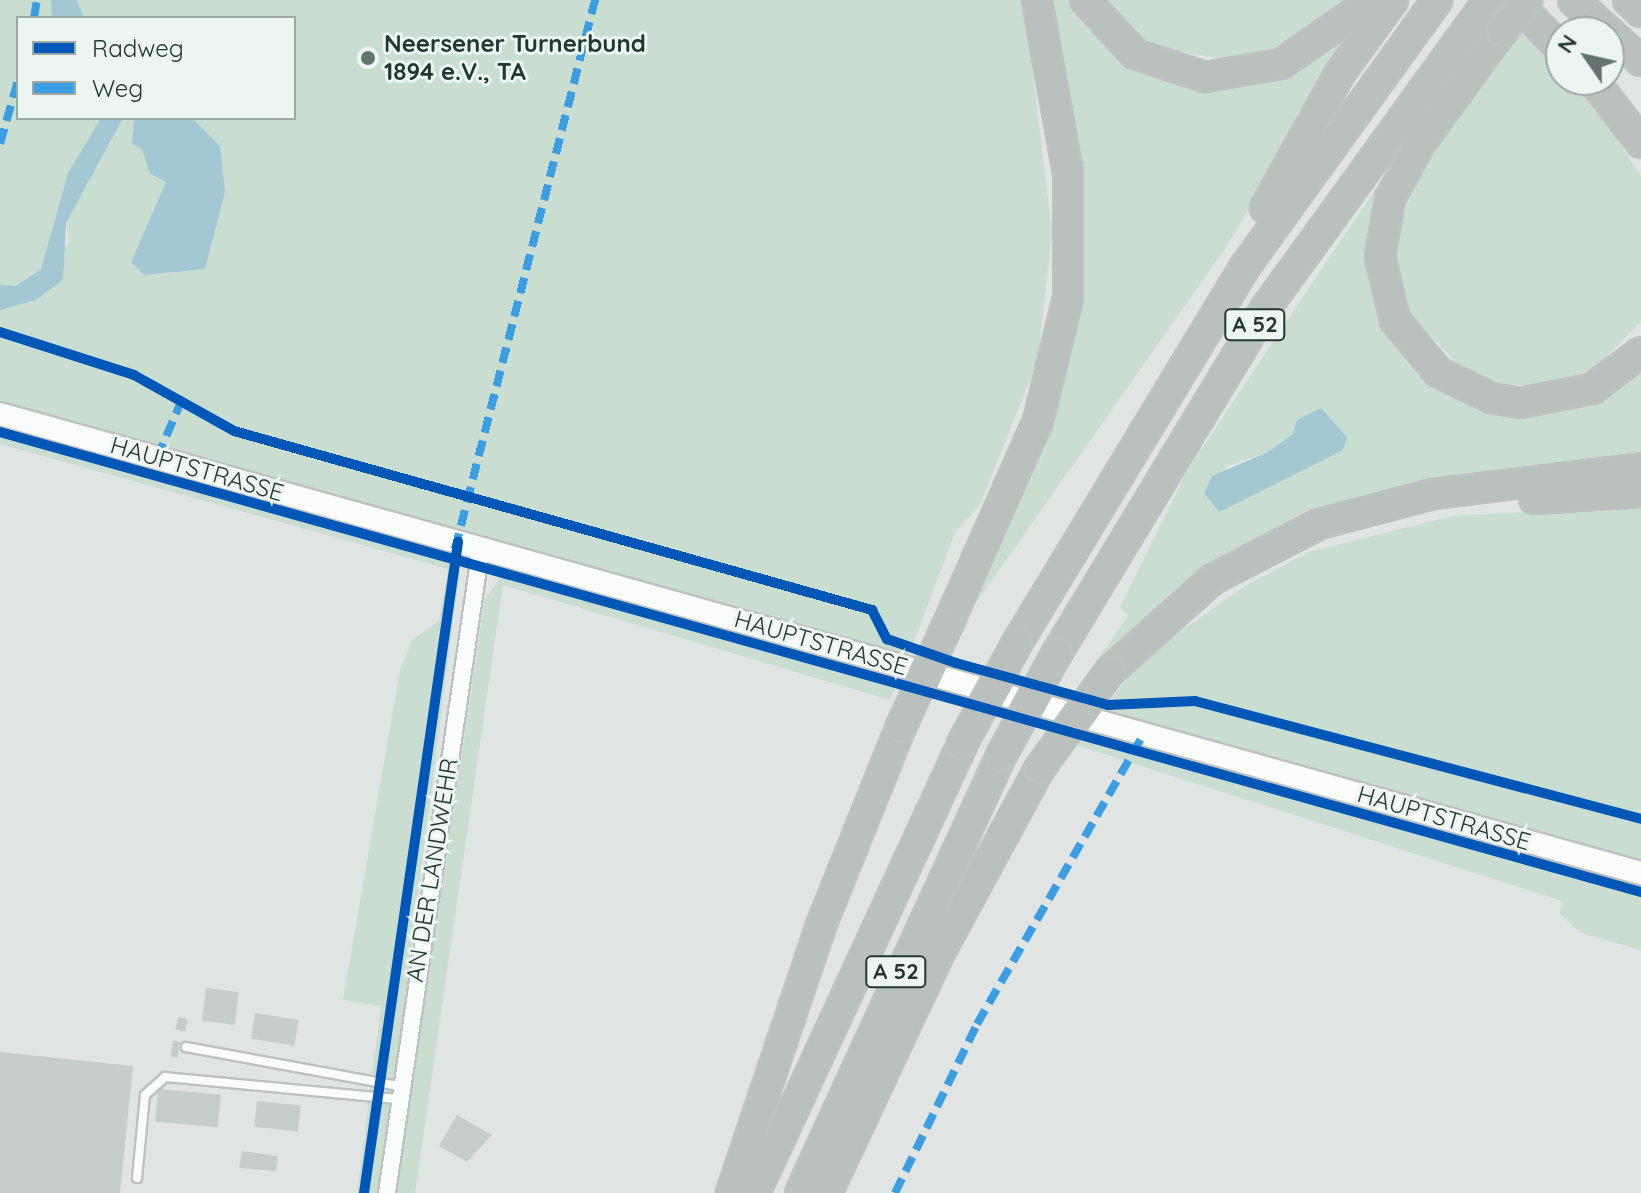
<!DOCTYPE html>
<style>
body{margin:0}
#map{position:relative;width:1641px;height:1193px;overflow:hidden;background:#e0e5e3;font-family:Quicksand,sans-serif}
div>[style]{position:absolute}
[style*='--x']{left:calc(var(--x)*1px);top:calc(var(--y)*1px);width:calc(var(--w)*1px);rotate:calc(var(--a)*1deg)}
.green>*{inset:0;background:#c9ded1}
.water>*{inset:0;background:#a2c9d3}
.building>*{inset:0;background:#c7cdcb;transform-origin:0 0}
.roads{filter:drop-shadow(2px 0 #bdc2c0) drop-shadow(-2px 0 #bdc2c0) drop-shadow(0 2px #bdc2c0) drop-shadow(0 -2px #bdc2c0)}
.lane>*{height:8px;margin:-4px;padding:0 4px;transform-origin:4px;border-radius:4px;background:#fafbfb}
.street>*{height:16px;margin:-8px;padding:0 8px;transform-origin:8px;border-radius:8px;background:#fafbfb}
.secondary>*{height:22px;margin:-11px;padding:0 11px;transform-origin:11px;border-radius:11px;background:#fafbfb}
.highway>*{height:28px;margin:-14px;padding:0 14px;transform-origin:14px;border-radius:14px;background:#b9c0be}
.bridges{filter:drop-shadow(2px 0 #bbc2c0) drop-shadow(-2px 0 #bbc2c0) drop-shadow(0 2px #bbc2c0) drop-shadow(0 -2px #bbc2c0)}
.highway-bridge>*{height:28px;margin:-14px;padding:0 14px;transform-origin:14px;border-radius:14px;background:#b9c0be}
.quiet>*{height:8px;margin-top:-4px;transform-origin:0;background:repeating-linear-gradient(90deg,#3c9ee2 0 16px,transparent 0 24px)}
.cycleway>*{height:10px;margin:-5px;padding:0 5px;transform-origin:5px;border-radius:5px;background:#0057b8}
.dots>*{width:22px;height:22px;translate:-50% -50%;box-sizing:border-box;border:4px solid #edf5f2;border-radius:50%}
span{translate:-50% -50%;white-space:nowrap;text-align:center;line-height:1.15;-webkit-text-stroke:6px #edf5f2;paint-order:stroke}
.shield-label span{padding:2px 6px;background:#edf5f2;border:2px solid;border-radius:6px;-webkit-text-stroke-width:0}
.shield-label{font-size:22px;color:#203732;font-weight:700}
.poi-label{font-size:24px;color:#203732;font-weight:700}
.left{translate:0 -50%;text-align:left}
.street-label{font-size:24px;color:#203732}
.legend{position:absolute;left:16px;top:16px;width:280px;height:104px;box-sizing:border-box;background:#edf5f2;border:2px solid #9ba9a5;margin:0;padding:10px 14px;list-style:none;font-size:24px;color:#203732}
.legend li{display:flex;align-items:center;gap:16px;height:40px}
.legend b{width:40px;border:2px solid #9ba9a5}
.north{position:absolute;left:1545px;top:16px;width:80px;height:80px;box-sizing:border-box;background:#edf5f2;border:2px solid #9ba9a5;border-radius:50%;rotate:304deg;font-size:22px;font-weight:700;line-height:32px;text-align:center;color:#203732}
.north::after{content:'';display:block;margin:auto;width:28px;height:36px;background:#637470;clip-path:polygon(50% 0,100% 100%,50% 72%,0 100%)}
</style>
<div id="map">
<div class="green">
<i style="clip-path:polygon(0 0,51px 0,52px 18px,18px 18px,18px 118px,101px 118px,68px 173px,41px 269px,16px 286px,0 285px)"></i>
<i style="clip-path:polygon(77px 0,1024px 0,1052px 232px,1038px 360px,980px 505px,955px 533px,907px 660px,0 406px,0 310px,69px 242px,66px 223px,123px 118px,134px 118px,132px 144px,142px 149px,150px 174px,166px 182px,131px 262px,220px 146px,192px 118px,294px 118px,294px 18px,84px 18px)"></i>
<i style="clip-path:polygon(1049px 0,1076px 0,1143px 71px,1183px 85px,1233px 86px,1282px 74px,1361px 20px,1227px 246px,976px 603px,1046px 446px,1082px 298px,1080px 164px)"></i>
<i style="clip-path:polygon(1106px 0,1348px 0,1271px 50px,1230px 60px,1156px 48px,1129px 30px)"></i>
<i style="clip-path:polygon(1522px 32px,1561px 68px,1561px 80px,1587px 93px,1641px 176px,1641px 322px,1590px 373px,1542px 387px,1500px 384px,1457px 364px,1411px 314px,1397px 272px,1397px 231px,1423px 168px)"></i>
<i style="clip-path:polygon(evenodd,1408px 140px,1383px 188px,1387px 325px,1397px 345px,1418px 367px,1494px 410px,1641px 364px,1641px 456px,1430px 483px,1316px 512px,1223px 557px,1096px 662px,1128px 616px,1120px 607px,1188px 469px,1408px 140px,1297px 420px,1343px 450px,1254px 491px,1224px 467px,1266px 453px,1294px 434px,1297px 420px)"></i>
<i style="clip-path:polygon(0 428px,461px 559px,380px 1193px,357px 1193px,381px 1006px,343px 1000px,400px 670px,412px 640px,439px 621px,448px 569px,0 444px)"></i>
<i style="clip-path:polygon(1641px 506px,1641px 950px,1581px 933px,1560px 914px,1562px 901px,1076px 745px,1143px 658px,1248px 584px,1309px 552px,1452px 516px)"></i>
<i style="clip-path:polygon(505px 571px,898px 681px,890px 700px,503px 585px,415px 1193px,396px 1193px,485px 599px)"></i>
</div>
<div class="water">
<i style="clip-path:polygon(51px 0,77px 0,84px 18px,52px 18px)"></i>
<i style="clip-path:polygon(101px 118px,123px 118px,66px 223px,63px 280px,36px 300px,0 310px,0 285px,16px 286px,41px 269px,68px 173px)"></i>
<i style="clip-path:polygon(134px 118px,192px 118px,220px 146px,225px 192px,205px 269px,144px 275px,131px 262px,166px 182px,150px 174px,142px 149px,132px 144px)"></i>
<i style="clip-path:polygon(1321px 408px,1347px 437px,1343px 450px,1219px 512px,1204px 493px,1212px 476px,1266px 453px,1293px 434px,1297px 420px)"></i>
</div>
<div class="building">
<i style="left:206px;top:988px;width:33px;height:33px;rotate:7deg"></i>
<i style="left:255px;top:1013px;width:44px;height:26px;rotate:9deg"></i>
<i style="left:178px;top:1017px;width:10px;height:13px;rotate:11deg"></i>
<i style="left:173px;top:1041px;width:7px;height:16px;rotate:8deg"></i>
<i style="clip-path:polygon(0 1052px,133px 1066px,120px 1193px,0 1193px)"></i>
<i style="left:158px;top:1089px;width:63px;height:33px;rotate:5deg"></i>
<i style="left:257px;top:1101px;width:44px;height:26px;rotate:6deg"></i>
<i style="clip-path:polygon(457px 1115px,492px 1135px,467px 1162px,439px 1146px)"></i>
<i style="clip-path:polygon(242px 1151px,278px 1156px,276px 1171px,239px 1168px)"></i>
</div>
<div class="roads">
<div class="lane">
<i style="--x:186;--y:1047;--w:217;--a:10.4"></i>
<i style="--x:137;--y:1178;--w:83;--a:-84.5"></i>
<i style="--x:145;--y:1095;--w:27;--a:-42"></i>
<i style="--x:165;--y:1077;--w:234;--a:5.4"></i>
</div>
<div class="street">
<i style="--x:387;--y:1193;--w:652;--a:-81.71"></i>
</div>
<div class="secondary">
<i style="--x:0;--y:414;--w:1704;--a:15.63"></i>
</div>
<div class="highway">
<i style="--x:1085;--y:0;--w:74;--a:47.2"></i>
<i style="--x:1135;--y:54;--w:74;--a:18.2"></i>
<i style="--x:1205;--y:77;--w:77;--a:-9.7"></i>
<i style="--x:1281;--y:64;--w:112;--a:-34.8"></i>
<i style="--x:1514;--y:0;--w:68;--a:46.2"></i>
<i style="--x:1573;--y:0;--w:48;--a:41.6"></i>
<i style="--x:1628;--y:0;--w:18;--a:43"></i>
<i style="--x:1502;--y:31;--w:141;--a:126.1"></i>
<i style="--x:1419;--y:145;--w:61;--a:118.2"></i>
<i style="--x:1390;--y:199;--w:59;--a:99.8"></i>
<i style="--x:1380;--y:257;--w:65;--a:76.6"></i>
<i style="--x:1395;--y:320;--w:67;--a:50.4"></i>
<i style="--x:1438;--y:372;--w:59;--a:26.1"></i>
<i style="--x:1491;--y:398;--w:29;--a:10"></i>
<i style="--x:1520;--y:403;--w:73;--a:-11"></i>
<i style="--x:1592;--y:389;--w:61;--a:-37.1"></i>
<i style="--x:1609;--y:32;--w:43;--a:42.2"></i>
<i style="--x:1593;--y:80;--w:79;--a:52.7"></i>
<i style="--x:1265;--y:208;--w:154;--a:-60.9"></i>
<i style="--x:1340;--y:73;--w:90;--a:-54"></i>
<i style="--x:1534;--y:499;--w:107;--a:-3.7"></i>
<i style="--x:948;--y:624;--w:222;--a:-66.1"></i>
<i style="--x:1038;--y:421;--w:127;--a:-76.3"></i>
<i style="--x:1068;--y:298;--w:125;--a:-90"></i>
<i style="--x:1068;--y:173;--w:176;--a:-100.2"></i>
<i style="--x:1017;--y:643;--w:438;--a:-58.8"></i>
<i style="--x:1244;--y:268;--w:330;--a:-54.2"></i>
<i style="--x:1057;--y:653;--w:407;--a:-58.8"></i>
<i style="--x:1268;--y:305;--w:377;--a:-54.1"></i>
<i style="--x:1110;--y:671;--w:138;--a:-41.8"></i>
<i style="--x:1213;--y:579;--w:119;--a:-27.4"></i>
<i style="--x:1319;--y:524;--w:118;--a:-14.7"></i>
<i style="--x:1433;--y:494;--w:210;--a:-7.1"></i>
<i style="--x:731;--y:1193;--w:280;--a:-71.4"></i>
<i style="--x:820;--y:928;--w:217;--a:-68.1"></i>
<i style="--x:755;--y:1193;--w:494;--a:-65.2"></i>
<i style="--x:800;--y:1193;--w:481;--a:-65.3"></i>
<i style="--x:827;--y:1193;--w:268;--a:-64.9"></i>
<i style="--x:941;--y:950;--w:207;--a:-61.5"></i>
</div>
</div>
<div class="bridges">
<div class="highway-bridge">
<i style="--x:1502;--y:31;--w:40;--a:-51"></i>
<i style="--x:901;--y:727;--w:113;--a:-65.5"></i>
<i style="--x:962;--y:744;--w:115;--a:-61.4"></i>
<i style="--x:1001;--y:756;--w:117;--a:-61.5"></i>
<i style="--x:1040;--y:768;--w:120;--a:-54.2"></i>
</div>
</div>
<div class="quiet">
<i style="--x:34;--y:18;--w:18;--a:-81"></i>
<i style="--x:0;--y:144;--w:66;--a:-74.3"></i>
<i style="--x:157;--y:458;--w:59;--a:-66.9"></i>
<i style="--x:455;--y:549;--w:567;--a:-75.69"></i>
<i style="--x:895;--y:1193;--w:188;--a:-64.1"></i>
<i style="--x:977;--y:1024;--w:335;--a:-60.1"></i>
</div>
<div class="cycleway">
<i style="--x:0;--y:332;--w:141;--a:17.8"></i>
<i style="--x:134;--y:375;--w:115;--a:29.2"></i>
<i style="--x:234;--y:431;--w:663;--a:15.67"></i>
<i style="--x:872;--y:610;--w:33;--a:63"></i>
<i style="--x:887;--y:639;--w:73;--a:19.2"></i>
<i style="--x:956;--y:663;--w:158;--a:15.4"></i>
<i style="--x:1108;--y:705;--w:87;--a:-2.6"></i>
<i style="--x:1195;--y:701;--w:461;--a:14.8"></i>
<i style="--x:0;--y:432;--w:1704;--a:15.66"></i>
<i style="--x:364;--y:1193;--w:658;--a:-81.78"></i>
</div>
<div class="dots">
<i style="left:368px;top:58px;background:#637470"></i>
</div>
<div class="shield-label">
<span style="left:1255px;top:325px">A 52</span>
<span style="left:896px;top:972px">A 52</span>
</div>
<div class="poi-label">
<span class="left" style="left:384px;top:58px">Neersener Turnerbund<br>1894 e.V., TA</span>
</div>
<div class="street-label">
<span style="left:197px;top:469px;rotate:16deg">HAUPTSTRASSE</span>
<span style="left:821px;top:643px;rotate:16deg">HAUPTSTRASSE</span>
<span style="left:1444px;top:818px;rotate:16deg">HAUPTSTRASSE</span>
<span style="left:432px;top:870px;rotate:-81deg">AN DER LANDWEHR</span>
</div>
<ul class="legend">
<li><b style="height:10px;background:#0057b8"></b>Radweg</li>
<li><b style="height:10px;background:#3c9ee2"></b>Weg</li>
</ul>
<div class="north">N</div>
</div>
